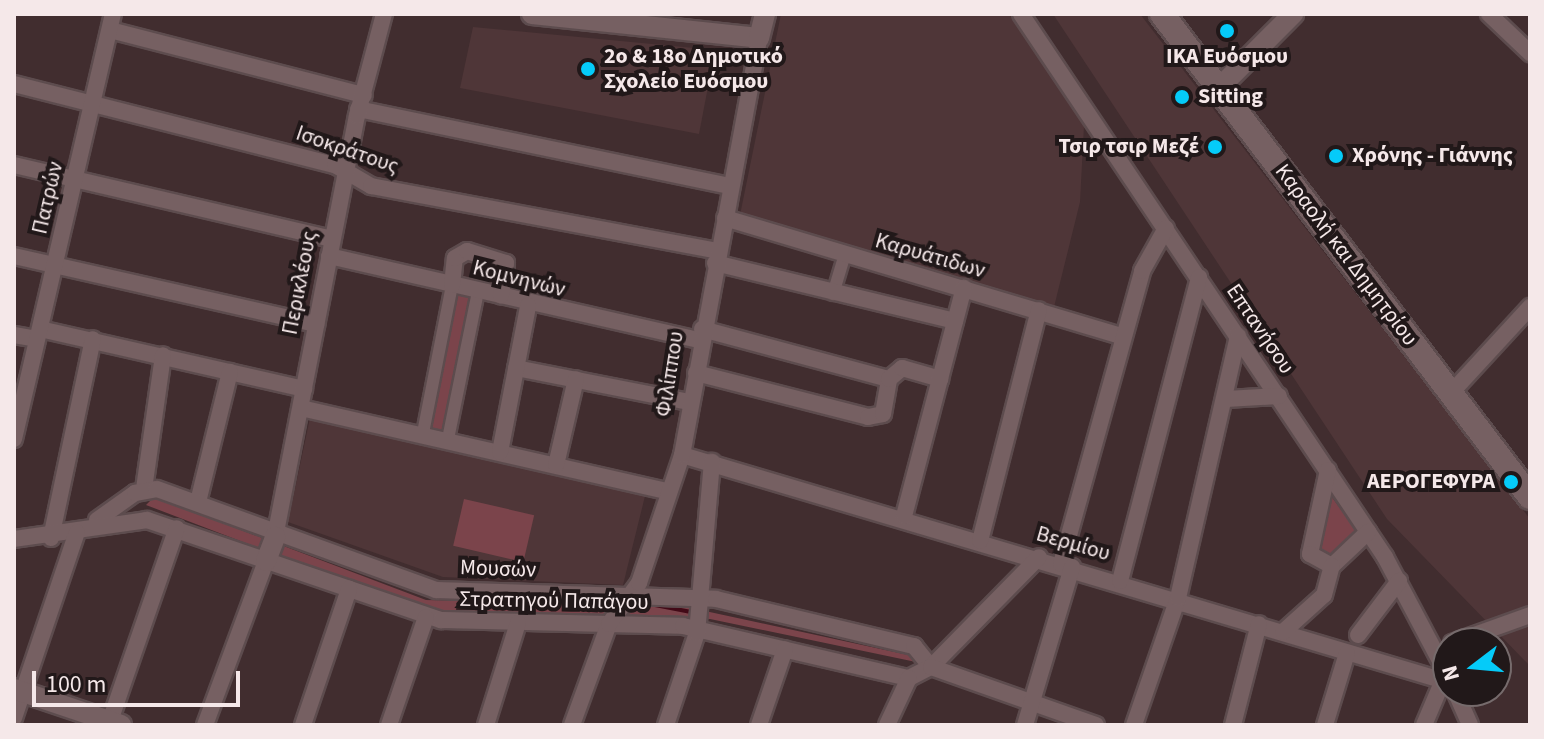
<!DOCTYPE html>
<meta charset="utf-8">
<style>
body{margin:0}
#map{position:relative;width:1544px;height:739px;overflow:hidden;background:#412d2f;font-family:"Source Sans 3",sans-serif}
div>[style]{position:absolute}
[style*='--x']{left:calc(var(--x)*1px);top:calc(var(--y)*1px);width:calc(var(--w)*1px);rotate:calc(var(--a)*1deg)}
.built>*{inset:0;background:#4f3638}
.green>*{inset:0;background:#7b444b;transform-origin:0 0}
.stream>*{height:4px;margin:-2px;padding:0 2px;transform-origin:2px;border-radius:2px;background:#420a17}
.roads{filter:drop-shadow(2px 0 #5d4c4e) drop-shadow(-2px 0 #5d4c4e) drop-shadow(0 2px #5d4c4e) drop-shadow(0 -2px #5d4c4e)}
.pedestrian>*{height:12px;margin:-6px;padding:0 6px;transform-origin:6px;border-radius:6px;background:#766062}
.minor>*{height:16px;margin:-8px;padding:0 8px;transform-origin:8px;border-radius:8px;background:#766062}
.tertiary>*{height:20px;margin:-10px;padding:0 10px;transform-origin:10px;border-radius:10px;background:#766062}
.secondary>*{height:24px;margin:-12px;padding:0 12px;transform-origin:12px;border-radius:12px;background:#766062}
.dots>*{width:22px;height:22px;translate:-50% -50%;box-sizing:border-box;border:4px solid #211819;border-radius:50%}
span{translate:-50% -50%;white-space:nowrap;text-align:center;line-height:1.15;-webkit-text-stroke:8px #211819;paint-order:stroke}
.poi-label{font-size:22px;color:#f5e8e9;font-weight:700}
.left{translate:0 -50%;text-align:left}
.right{translate:-100% -50%;text-align:right}
.street-label{font-size:22px;color:#f5e8e9}
.frame{position:absolute;inset:0;border:16px solid #f5e8e9;pointer-events:none}
.north{position:absolute;left:1432px;top:627px;width:80px;height:80px;box-sizing:border-box;background:#211819;border:2px solid #766b6c;border-radius:50%;rotate:254deg;font-size:22px;font-weight:700;line-height:32px;text-align:center;color:#f5e8e9}
.north::after{content:'';display:block;margin:auto;width:28px;height:36px;background:#05cbf9;clip-path:polygon(50% 0,100% 100%,50% 72%,0 100%)}
.scale{position:absolute;left:32px;top:671px;width:208px;height:36px;box-sizing:border-box;border:4px solid #f5e8e9;border-top:0;padding-left:10px;font-size:24px;line-height:28px;white-space:nowrap;color:#f5e8e9;-webkit-text-stroke:6px #211819;paint-order:stroke}
</style>
<div id="map">
<div class="built">
<i style="clip-path:polygon(781px 14px,1009px 14px,1084px 125px,1080px 202px,1054px 307px,740px 215px)"></i>
<i style="clip-path:polygon(1053px 14px,1140px 14px,1530px 519px,1530px 666px,1387px 519px)"></i>
<i style="clip-path:polygon(473px 27px,715px 50px,699px 134px,460px 88px)"></i>
<i style="clip-path:polygon(310px 418px,646px 492px,623px 585px,443px 577px,288px 522px)"></i>
</div>
<div class="green">
<i style="left:452px;top:293px;width:19px;height:138px;rotate:12deg"></i>
<i style="clip-path:polygon(1329px 493px,1358px 533px,1333px 558px,1315px 549px)"></i>
<i style="clip-path:polygon(154px 497px,426px 600px,682px 606px,913px 656px,916px 662px,710px 619px,427px 612px,146px 505px)"></i>
<i style="left:464px;top:499px;width:72px;height:48px;rotate:13deg"></i>
</div>
<div class="stream">
<i style="--x:63;--y:540;--w:1;--a:45"></i>
<i style="--x:650;--y:604;--w:47;--a:11.1"></i>
</div>
<div class="roads">
<div class="pedestrian">
<i style="--x:833;--y:294;--w:42;--a:-73.3"></i>
<i style="--x:423;--y:433;--w:151;--a:-78.9"></i>
<i style="--x:448;--y:439;--w:151;--a:-78.5"></i>
</div>
<div class="minor">
<i style="--x:1021;--y:14;--w:654;--a:56.16"></i>
<i style="--x:1385;--y:557;--w:135;--a:62.1"></i>
<i style="--x:1489;--y:14;--w:57;--a:43.6"></i>
<i style="--x:110;--y:30;--w:262;--a:14.4"></i>
<i style="--x:14;--y:84;--w:331;--a:14.2"></i>
<i style="--x:335;--y:165;--w:42;--a:30.3"></i>
<i style="--x:371;--y:186;--w:352;--a:10.6"></i>
<i style="--x:358;--y:109;--w:380;--a:11.7"></i>
<i style="--x:14;--y:165;--w:326;--a:13.1"></i>
<i style="--x:725;--y:218;--w:414;--a:16.6"></i>
<i style="--x:14;--y:256;--w:310;--a:12.7"></i>
<i style="--x:329;--y:256;--w:380;--a:12.8"></i>
<i style="--x:715;--y:263;--w:247;--a:13.6"></i>
<i style="--x:452;--y:285;--w:27;--a:-84"></i>
<i style="--x:455;--y:258;--w:14;--a:-30"></i>
<i style="--x:467;--y:251;--w:41;--a:17.1"></i>
<i style="--x:506;--y:263;--w:33;--a:99"></i>
<i style="--x:40;--y:329;--w:271;--a:12.8"></i>
<i style="--x:702;--y:329;--w:194;--a:15"></i>
<i style="--x:14;--y:335;--w:23;--a:10"></i>
<i style="--x:516;--y:368;--w:177;--a:11.1"></i>
<i style="--x:696;--y:373;--w:178;--a:14.3"></i>
<i style="--x:868;--y:417;--w:15;--a:-11"></i>
<i style="--x:883;--y:414;--w:36;--a:-80"></i>
<i style="--x:889;--y:379;--w:17;--a:-40"></i>
<i style="--x:902;--y:368;--w:40;--a:16"></i>
<i style="--x:1451;--y:393;--w:117;--a:-47.4"></i>
<i style="--x:1226;--y:399;--w:53;--a:-3.2"></i>
<i style="--x:301;--y:408;--w:375;--a:12.8"></i>
<i style="--x:14;--y:439;--w:436;--a:-76.9"></i>
<i style="--x:500;--y:452;--w:149;--a:-79.1"></i>
<i style="--x:682;--y:455;--w:799;--a:16.51"></i>
<i style="--x:556;--y:465;--w:88;--a:-76.9"></i>
<i style="--x:1328;--y:470;--w:86;--a:102.1"></i>
<i style="--x:1310;--y:554;--w:25;--a:29"></i>
<i style="--x:1332;--y:566;--w:50;--a:-43.4"></i>
<i style="--x:144;--y:489;--w:135;--a:-81.9"></i>
<i style="--x:198;--y:502;--w:134;--a:-76.2"></i>
<i style="--x:904;--y:516;--w:236;--a:-75.3"></i>
<i style="--x:97;--y:520;--w:47;--a:-35.4"></i>
<i style="--x:135;--y:493;--w:22;--a:-10"></i>
<i style="--x:157;--y:489;--w:297;--a:19.9"></i>
<i style="--x:436;--y:590;--w:280;--a:1.8"></i>
<i style="--x:716;--y:599;--w:204;--a:13.4"></i>
<i style="--x:914;--y:646;--w:27;--a:51"></i>
<i style="--x:275;--y:537;--w:429;--a:-79"></i>
<i style="--x:357;--y:116;--w:106;--a:-75.2"></i>
<i style="--x:51;--y:538;--w:203;--a:-78.1"></i>
<i style="--x:14;--y:539;--w:134;--a:-8.1"></i>
<i style="--x:147;--y:520;--w:311;--a:18.8"></i>
<i style="--x:441;--y:620;--w:242;--a:1.4"></i>
<i style="--x:683;--y:626;--w:232;--a:13"></i>
<i style="--x:909;--y:678;--w:25;--a:-27"></i>
<i style="--x:931;--y:667;--w:154;--a:-45.5"></i>
<i style="--x:980;--y:541;--w:238;--a:-75.7"></i>
<i style="--x:1061;--y:564;--w:304;--a:-74.5"></i>
<i style="--x:1142;--y:271;--w:49;--a:-60.8"></i>
<i style="--x:1120;--y:581;--w:314;--a:-75.4"></i>
<i style="--x:1283;--y:632;--w:55;--a:-42.1"></i>
<i style="--x:1324;--y:595;--w:30;--a:-75"></i>
<i style="--x:1358;--y:635;--w:68;--a:-52.8"></i>
<i style="--x:1452;--y:643;--w:83;--a:-19.7"></i>
<i style="--x:931;--y:667;--w:175;--a:19.4"></i>
<i style="--x:1455;--y:691;--w:37;--a:66"></i>
<i style="--x:14;--y:718;--w:196;--a:-71.3"></i>
<i style="--x:110;--y:721;--w:204;--a:-70.9"></i>
<i style="--x:205;--y:725;--w:175;--a:-69.6"></i>
<i style="--x:303;--y:725;--w:144;--a:-71.3"></i>
<i style="--x:389;--y:725;--w:114;--a:-71.1"></i>
<i style="--x:486;--y:725;--w:107;--a:-72.6"></i>
<i style="--x:572;--y:725;--w:108;--a:-69.9"></i>
<i style="--x:609;--y:624;--w:51;--a:-53.8"></i>
<i style="--x:639;--y:583;--w:135;--a:-71.4"></i>
<i style="--x:682;--y:455;--w:424;--a:-79.5"></i>
<i style="--x:666;--y:725;--w:97;--a:-71.4"></i>
<i style="--x:697;--y:633;--w:172;--a:-85"></i>
<i style="--x:759;--y:725;--w:80;--a:-71.1"></i>
<i style="--x:887;--y:725;--w:52;--a:-64.9"></i>
<i style="--x:1025;--y:725;--w:165;--a:-73.4"></i>
<i style="--x:1134;--y:725;--w:134;--a:-70.9"></i>
<i style="--x:1178;--y:598;--w:269;--a:-77.1"></i>
<i style="--x:1233;--y:725;--w:104;--a:-75.6"></i>
<i style="--x:1325;--y:725;--w:75;--a:-73"></i>
<i style="--x:1424;--y:725;--w:43;--a:-67"></i>
</div>
<div class="tertiary">
<i style="--x:532;--y:14;--w:228;--a:6"></i>
<i style="--x:759;--y:38;--w:25;--a:-76"></i>
<i style="--x:1219;--y:88;--w:105;--a:-45"></i>
<i style="--x:266;--y:561;--w:26;--a:-69"></i>
<i style="--x:14;--y:689;--w:113;--a:18.6"></i>
</div>
<div class="secondary">
<i style="--x:1162;--y:14;--w:607;--a:52.7"></i>
</div>
</div>
<div class="dots">
<i style="left:1227px;top:31px;background:#05cbf9"></i>
<i style="left:588px;top:69px;background:#05cbf9"></i>
<i style="left:1182px;top:97px;background:#05cbf9"></i>
<i style="left:1215px;top:147px;background:#05cbf9"></i>
<i style="left:1336px;top:156px;background:#05cbf9"></i>
<i style="left:1511px;top:482px;background:#05cbf9"></i>
</div>
<div class="poi-label">
<span class="left" style="left:604px;top:69px">2ο &amp; 18ο Δημοτικό<br>Σχολείο Ευόσμου</span>
<span style="left:1227px;top:57px">ΙΚΑ Ευόσμου</span>
<span class="left" style="left:1198px;top:97px">Sitting</span>
<span class="right" style="left:1199px;top:147px">Τσιρ τσιρ Μεζέ</span>
<span class="left" style="left:1352px;top:156px">Χρόνης - Γιάννης</span>
<span class="right" style="left:1495px;top:482px">ΑΕΡΟΓΕΦΥΡΑ</span>
</div>
<div class="street-label">
<span style="left:347px;top:150px;rotate:19deg">Ισοκράτους</span>
<span style="left:48px;top:198px;rotate:-77deg">Πατρών</span>
<span style="left:1346px;top:255px;rotate:53deg">Καραολή και Δημητρίου</span>
<span style="left:930px;top:256px;rotate:16deg">Καρυάτιδων</span>
<span style="left:519px;top:279px;rotate:14deg">Κομνηνών</span>
<span style="left:300px;top:283px;rotate:-79deg">Περικλέους</span>
<span style="left:1260px;top:329px;rotate:56deg">Επτανήσου</span>
<span style="left:670px;top:374px;rotate:-81deg">Φιλίππου</span>
<span style="left:1073px;top:544px;rotate:16deg">Βερμίου</span>
<span style="left:498px;top:569px;rotate:2deg">Μουσών</span>
<span style="left:554px;top:601px;rotate:1deg">Στρατηγού Παπάγου</span>
</div>
<div class="frame"></div>
<div class="north">N</div>
<div class="scale">100 m</div>
</div>
